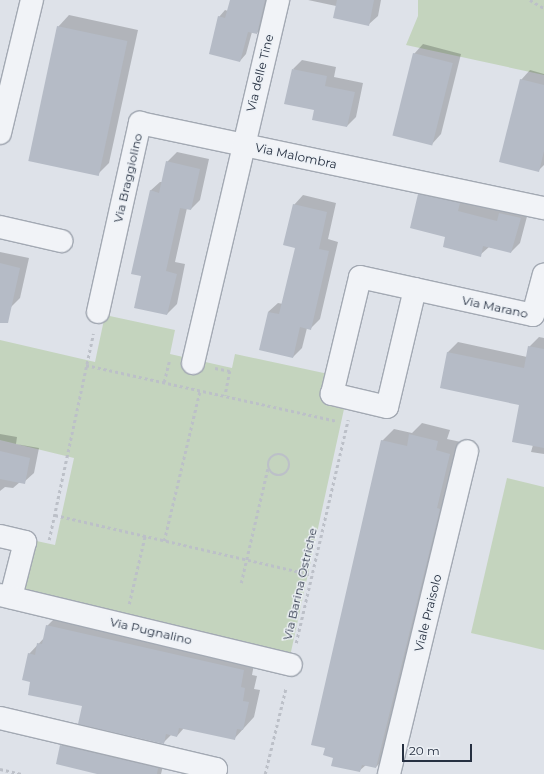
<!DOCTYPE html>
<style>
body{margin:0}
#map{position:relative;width:544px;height:774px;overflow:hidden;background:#dee2e9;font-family:Montserrat,sans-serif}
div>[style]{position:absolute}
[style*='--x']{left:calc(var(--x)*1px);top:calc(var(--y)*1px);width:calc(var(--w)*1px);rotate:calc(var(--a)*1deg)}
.green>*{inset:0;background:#c4d4be}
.shadow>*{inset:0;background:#0003}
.building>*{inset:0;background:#b5bbc6;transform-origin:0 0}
.path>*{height:2.5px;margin-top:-1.25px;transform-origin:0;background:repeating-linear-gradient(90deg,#bcc0c8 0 3px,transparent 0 6px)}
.path>.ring{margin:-1.25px;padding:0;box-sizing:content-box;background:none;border:2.5px solid #bcc0c8;border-radius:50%}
.roads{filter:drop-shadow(1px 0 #a3a9b3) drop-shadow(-1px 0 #a3a9b3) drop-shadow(0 1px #a3a9b3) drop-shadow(0 -1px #a3a9b3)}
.minor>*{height:22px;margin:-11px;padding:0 11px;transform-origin:11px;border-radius:11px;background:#f1f3f7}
span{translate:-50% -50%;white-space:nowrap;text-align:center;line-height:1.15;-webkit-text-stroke:3px #edf1f6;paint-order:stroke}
.street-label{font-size:12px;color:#263041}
.scale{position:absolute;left:402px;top:744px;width:70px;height:18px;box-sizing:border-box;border:2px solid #263041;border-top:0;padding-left:5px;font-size:12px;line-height:14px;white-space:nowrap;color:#263041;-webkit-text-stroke:3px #edf1f6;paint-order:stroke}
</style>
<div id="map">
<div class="green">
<i style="clip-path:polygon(418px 0,544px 0,544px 75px,406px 45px,418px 16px)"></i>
<i style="clip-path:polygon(105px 315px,175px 330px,170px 354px,232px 368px,235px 354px,333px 375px,326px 405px,344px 409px,289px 661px,17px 597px,32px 540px,55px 545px,74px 458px,0 440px,0 340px,95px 362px)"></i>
<i style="clip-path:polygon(507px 478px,544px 487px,544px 650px,471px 633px)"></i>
</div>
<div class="shadow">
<i style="clip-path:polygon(231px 0,270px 0,263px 27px,257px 33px,252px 32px,246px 54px,240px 61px,219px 17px,225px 10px,228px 11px)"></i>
<i style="clip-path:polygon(308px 0,381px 0,378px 16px,368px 25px,336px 6px)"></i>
<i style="clip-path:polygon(69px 15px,138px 30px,109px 163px,98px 174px,58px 27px)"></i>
<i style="clip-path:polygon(423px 44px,461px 54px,441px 134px,432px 144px,414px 54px)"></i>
<i style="clip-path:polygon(302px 60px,336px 67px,334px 77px,363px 83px,356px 117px,347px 126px,293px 69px)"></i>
<i style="clip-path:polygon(530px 70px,544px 74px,544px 165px,538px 171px,521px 80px)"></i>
<i style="clip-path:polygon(177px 152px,209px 159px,200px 200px,191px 209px,187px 208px,175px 262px,185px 264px,177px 304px,167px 314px,150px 191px,160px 182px,163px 182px,167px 162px)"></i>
<i style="clip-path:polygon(429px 185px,466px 201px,502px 211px,509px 204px,529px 209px,520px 243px,511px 252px,489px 247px,480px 255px,447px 236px,419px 195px)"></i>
<i style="clip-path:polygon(303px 195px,336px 203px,328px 239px,338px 242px,320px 319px,310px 329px,307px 328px,302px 348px,293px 357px,268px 312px,278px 303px,283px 304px,296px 247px,294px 205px)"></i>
<i style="clip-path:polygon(0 252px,29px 258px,20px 298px,11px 307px,0 305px)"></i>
<i style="clip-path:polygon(539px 337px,544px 338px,544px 454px,531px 452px,533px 445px,520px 404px,441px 387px,448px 352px,458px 342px,527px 357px,529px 347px)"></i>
<i style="clip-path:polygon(422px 423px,450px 430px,447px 439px,461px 442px,388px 755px,376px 767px,366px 765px,359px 771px,382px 441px,394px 429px,412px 433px)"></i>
<i style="clip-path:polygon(0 434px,17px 437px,16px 444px,39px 448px,34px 473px,24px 482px,20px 482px,13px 488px,5px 487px,0 491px)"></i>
<i style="clip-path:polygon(59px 614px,255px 659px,252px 675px,257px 676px,254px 689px,260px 690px,254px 717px,234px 739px,184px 728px,177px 736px,171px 735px,163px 743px,31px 681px,29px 654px,45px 637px,47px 626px)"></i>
<i style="clip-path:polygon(68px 739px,164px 762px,161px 774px,102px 774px,61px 746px)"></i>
</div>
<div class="building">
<i style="clip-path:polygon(230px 0,265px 0,257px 34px,248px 32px,240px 62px,209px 54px,218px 16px,225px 18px)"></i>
<i style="clip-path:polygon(337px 0,374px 0,369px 26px,333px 18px)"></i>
<i style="left:57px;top:26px;width:72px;height:138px;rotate:12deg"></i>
<i style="left:413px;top:53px;width:41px;height:85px;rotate:14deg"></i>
<i style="clip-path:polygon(292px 69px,327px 76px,325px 86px,355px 92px,347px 127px,312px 120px,314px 110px,284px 104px)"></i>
<i style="clip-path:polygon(520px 79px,544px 85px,544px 151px,539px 172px,499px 162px)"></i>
<i style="clip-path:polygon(166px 161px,200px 169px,191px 210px,180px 208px,166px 271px,177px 274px,167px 315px,134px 308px,141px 276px,131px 274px,150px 190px,159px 193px)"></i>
<i style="clip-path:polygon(418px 194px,460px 203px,458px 211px,497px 221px,499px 213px,521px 218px,511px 253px,483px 246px,481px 257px,443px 247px,445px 237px,410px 228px)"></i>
<i style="clip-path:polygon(293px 204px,327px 212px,319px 249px,329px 251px,311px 330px,300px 327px,293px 358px,259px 350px,268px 312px,279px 314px,295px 248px,283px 245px)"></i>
<i style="clip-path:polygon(0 263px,20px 268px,8px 323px,0 323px)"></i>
<i style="clip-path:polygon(528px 346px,544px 349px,544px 448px,512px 442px,519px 405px,440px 388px,447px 352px,524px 368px)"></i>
<i style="clip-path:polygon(409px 434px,438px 441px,436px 450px,450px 454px,437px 508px,440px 509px,376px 768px,362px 765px,360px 772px,331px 766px,333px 758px,323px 755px,325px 748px,311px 745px,381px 440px,407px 446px)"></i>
<i style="clip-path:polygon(0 451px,30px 458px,25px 484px,0 479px)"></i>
<i style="clip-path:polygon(46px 625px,244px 670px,241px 687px,245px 688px,243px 701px,249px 702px,243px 730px,237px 729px,235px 740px,179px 728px,177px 737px,166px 734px,164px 744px,78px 724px,82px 706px,28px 695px,30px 682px,22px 680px,28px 653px,35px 655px,37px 643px,42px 644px)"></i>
<i style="clip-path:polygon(60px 745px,158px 768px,157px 774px,97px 774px,56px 764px)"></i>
</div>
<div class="path">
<i style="--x:530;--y:0;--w:16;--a:30"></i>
<i style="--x:86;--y:365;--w:257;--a:12.6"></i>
<i style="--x:215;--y:368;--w:15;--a:11"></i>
<i style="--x:230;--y:371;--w:25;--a:101"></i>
<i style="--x:164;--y:382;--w:21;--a:-76"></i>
<i class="ring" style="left:268px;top:454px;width:19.5px;height:19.5px"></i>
<i style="--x:55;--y:515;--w:264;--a:13.1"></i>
<i style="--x:49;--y:540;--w:211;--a:-77.9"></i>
<i style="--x:164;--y:541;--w:155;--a:-76.6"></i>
<i style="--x:241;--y:583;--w:119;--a:-76.9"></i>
<i style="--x:129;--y:604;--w:70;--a:-76.8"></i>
<i style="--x:296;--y:643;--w:229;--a:-76.9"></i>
<i style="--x:0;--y:769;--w:22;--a:13"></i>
<i style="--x:265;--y:774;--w:89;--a:-76.4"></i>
</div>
<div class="roads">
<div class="minor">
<i style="--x:0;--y:133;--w:137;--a:-76.5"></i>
<i style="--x:0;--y:227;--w:63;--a:12.9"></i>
<i style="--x:415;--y:289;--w:121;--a:103.3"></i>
<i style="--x:387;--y:407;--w:57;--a:-166.7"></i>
<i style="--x:332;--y:394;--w:120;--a:-76.5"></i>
<i style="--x:360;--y:277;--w:177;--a:12.4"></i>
<i style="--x:533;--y:315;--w:42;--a:-75"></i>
<i style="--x:98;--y:312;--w:194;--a:-77.5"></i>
<i style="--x:140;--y:123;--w:413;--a:11.9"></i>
<i style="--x:193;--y:363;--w:373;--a:-76.8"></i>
<i style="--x:0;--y:536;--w:26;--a:13"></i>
<i style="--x:25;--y:542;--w:57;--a:104.3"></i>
<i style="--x:0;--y:595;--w:299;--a:13.5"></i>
<i style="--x:0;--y:718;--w:222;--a:13.3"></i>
<i style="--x:216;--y:769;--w:5;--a:112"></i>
<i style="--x:389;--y:774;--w:332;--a:-76.4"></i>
</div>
</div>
<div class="street-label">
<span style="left:260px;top:73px;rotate:-76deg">Via delle Tine</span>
<span style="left:296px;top:156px;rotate:12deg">Via Malombra</span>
<span style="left:128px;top:178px;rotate:-77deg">Via Braggiolino</span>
<span style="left:495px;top:307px;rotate:12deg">Via Marano</span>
<span style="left:300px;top:584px;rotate:-77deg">Via Barina Ostriche</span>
<span style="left:428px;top:613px;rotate:-76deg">Viale Praisolo</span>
<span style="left:151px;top:631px;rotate:13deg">Via Pugnalino</span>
</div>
<div class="scale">20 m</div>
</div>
